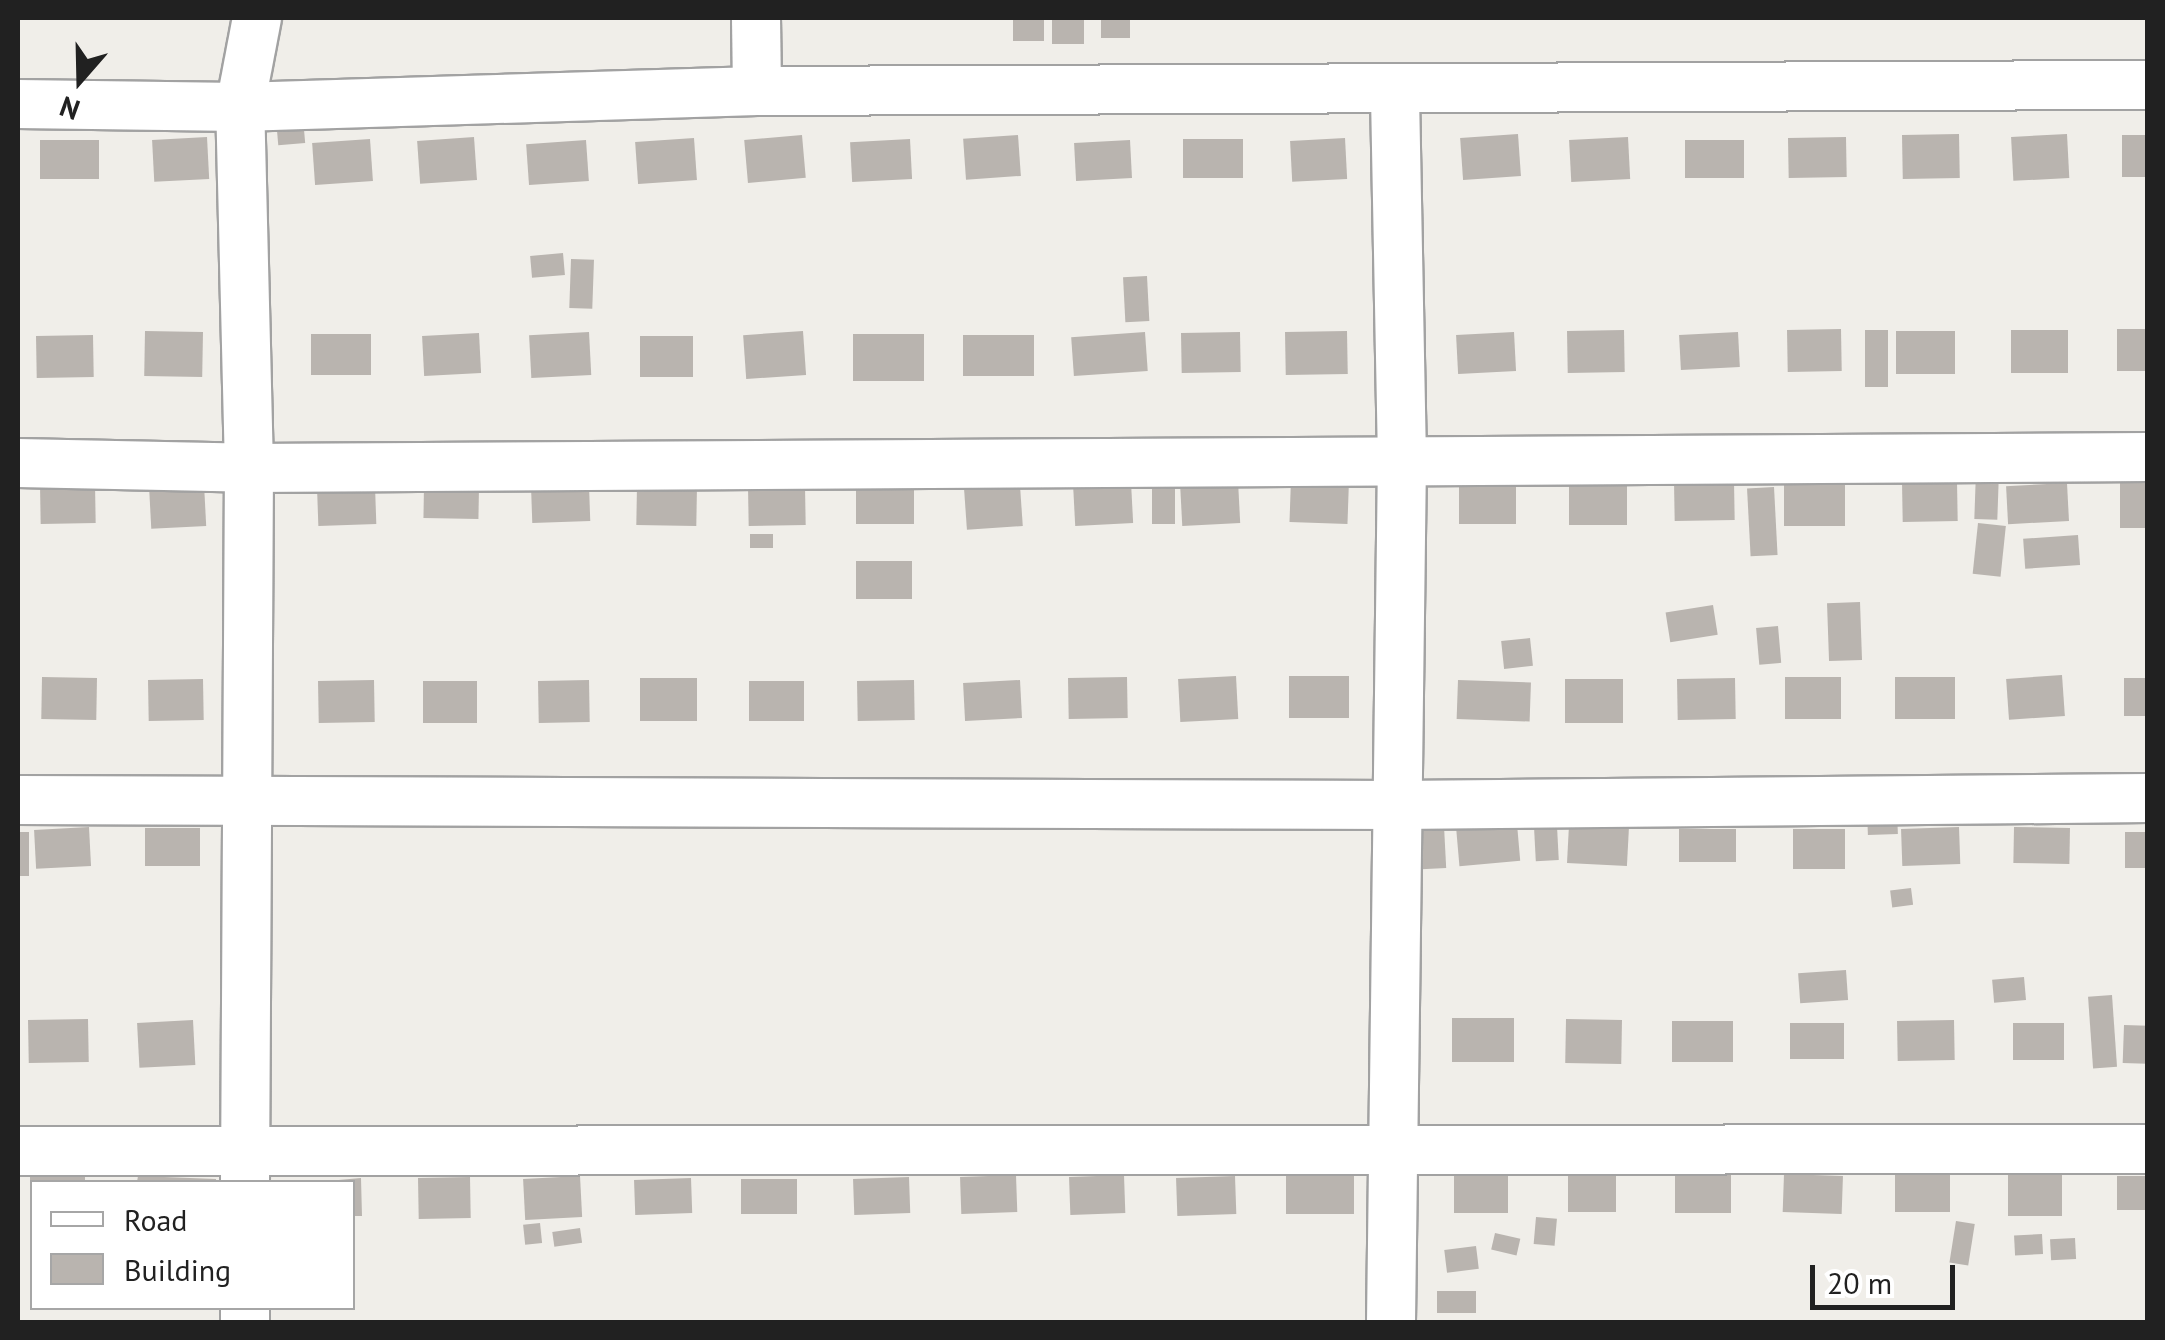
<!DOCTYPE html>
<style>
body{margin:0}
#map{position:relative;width:2165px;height:1340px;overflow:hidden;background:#f0eee9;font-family:"PT Sans",sans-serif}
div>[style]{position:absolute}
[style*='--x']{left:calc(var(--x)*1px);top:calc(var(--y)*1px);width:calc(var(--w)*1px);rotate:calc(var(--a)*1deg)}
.building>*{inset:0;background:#b9b4af;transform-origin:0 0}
.roads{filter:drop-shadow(2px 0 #a2a2a2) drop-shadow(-2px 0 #a2a2a2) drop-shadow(0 2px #a2a2a2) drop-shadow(0 -2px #a2a2a2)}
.street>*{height:48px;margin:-24px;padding:0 24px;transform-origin:24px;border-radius:24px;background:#fff}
span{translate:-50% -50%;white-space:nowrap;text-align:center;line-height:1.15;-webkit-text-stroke:8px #fff;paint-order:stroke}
.frame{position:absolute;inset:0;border:20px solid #212121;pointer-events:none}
.legend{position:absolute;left:30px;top:1180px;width:325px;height:130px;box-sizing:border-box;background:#fff;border:2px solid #a6a6a6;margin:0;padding:12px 18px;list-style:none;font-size:30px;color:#212121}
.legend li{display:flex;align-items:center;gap:20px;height:50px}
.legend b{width:50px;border:2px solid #a6a6a6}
.north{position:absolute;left:30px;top:30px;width:100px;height:100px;-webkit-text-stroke:8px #fff;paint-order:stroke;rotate:200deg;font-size:28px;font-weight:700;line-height:40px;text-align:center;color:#212121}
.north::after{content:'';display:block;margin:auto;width:35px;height:45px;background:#212121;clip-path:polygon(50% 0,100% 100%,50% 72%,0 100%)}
.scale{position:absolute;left:1810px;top:1265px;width:145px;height:45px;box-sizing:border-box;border:5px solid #212121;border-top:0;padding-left:12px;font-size:30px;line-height:35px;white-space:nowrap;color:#212121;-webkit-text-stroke:8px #fff;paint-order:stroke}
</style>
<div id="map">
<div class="building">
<i style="left:1013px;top:18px;width:31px;height:23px"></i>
<i style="left:1052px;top:18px;width:32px;height:26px"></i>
<i style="left:1101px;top:18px;width:29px;height:20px"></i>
<i style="left:303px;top:118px;width:25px;height:27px;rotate:85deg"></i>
<i style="left:1518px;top:134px;width:42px;height:58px;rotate:86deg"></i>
<i style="left:1959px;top:134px;width:44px;height:57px;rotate:89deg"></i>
<i style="left:2067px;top:134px;width:44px;height:56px;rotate:87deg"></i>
<i style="left:802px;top:135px;width:43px;height:58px;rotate:85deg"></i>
<i style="left:1018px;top:135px;width:41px;height:55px;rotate:86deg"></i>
<i style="left:2148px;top:135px;width:42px;height:26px;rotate:90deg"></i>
<i style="left:207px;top:137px;width:42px;height:55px;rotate:87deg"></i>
<i style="left:474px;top:137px;width:43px;height:57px;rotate:86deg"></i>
<i style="left:1628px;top:137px;width:42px;height:59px;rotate:87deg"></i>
<i style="left:1846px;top:137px;width:40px;height:58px;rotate:89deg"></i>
<i style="left:694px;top:138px;width:42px;height:59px;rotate:86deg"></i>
<i style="left:1345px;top:138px;width:41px;height:55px;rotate:87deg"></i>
<i style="left:370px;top:139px;width:42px;height:58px;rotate:86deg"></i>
<i style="left:910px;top:139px;width:40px;height:60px;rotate:87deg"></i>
<i style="left:1183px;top:139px;width:60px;height:39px"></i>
<i style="left:40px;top:140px;width:59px;height:39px"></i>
<i style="left:586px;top:140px;width:41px;height:60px;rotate:86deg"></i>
<i style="left:1130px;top:140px;width:38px;height:56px;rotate:87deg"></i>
<i style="left:1744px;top:140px;width:38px;height:59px;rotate:90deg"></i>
<i style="left:563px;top:253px;width:22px;height:33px;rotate:85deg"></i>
<i style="left:571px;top:259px;width:23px;height:49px;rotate:2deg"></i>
<i style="left:1147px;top:276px;width:45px;height:24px;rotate:87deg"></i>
<i style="left:1841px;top:329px;width:42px;height:54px;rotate:89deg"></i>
<i style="left:2148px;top:329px;width:42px;height:31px;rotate:90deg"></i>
<i style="left:1624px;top:330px;width:42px;height:57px;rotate:89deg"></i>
<i style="left:1865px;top:330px;width:23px;height:57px"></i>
<i style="left:2011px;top:330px;width:57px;height:43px"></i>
<i style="left:145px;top:331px;width:58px;height:45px;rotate:1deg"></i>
<i style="left:803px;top:331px;width:44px;height:60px;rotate:86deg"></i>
<i style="left:1347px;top:331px;width:43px;height:62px;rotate:89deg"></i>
<i style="left:1896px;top:331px;width:59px;height:43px"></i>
<i style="left:589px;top:332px;width:43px;height:60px;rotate:87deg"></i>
<i style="left:1145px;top:332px;width:39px;height:74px;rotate:86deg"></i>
<i style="left:1240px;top:332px;width:40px;height:59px;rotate:89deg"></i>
<i style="left:1514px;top:332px;width:39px;height:58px;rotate:87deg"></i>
<i style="left:1738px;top:332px;width:35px;height:59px;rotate:87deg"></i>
<i style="left:479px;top:333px;width:40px;height:57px;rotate:87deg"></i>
<i style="left:311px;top:334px;width:60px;height:41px"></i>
<i style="left:853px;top:334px;width:71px;height:47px"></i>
<i style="left:93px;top:335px;width:42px;height:57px;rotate:89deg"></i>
<i style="left:963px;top:335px;width:71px;height:41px"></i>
<i style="left:640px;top:336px;width:53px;height:41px"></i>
<i style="left:1976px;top:471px;width:23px;height:48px;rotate:2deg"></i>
<i style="left:1152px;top:475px;width:23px;height:49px"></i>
<i style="left:1291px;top:479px;width:58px;height:43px;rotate:2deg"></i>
<i style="left:1238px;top:481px;width:42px;height:58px;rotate:87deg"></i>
<i style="left:1734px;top:481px;width:39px;height:60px;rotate:89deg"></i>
<i style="left:1957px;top:481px;width:40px;height:55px;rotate:89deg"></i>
<i style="left:1131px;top:482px;width:41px;height:58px;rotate:87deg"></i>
<i style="left:1459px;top:482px;width:57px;height:42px"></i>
<i style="left:1569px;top:482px;width:58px;height:43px"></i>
<i style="left:2148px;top:482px;width:46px;height:28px;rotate:90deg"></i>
<i style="left:2067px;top:483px;width:38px;height:61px;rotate:87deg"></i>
<i style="left:95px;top:484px;width:39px;height:55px;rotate:89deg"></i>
<i style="left:204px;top:484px;width:42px;height:55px;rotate:87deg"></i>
<i style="left:1784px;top:484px;width:61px;height:42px"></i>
<i style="left:589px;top:485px;width:36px;height:58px;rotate:88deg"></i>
<i style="left:637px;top:485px;width:60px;height:40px;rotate:1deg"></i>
<i style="left:914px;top:485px;width:39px;height:58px;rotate:90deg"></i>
<i style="left:375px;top:486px;width:38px;height:58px;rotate:88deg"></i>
<i style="left:424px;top:486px;width:55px;height:32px;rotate:1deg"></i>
<i style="left:805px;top:486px;width:39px;height:57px;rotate:89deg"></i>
<i style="left:1020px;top:486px;width:40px;height:56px;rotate:86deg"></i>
<i style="left:1774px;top:487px;width:68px;height:27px;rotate:87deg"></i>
<i style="left:1978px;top:523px;width:28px;height:51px;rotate:6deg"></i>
<i style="left:750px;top:534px;width:23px;height:14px"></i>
<i style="left:2078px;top:535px;width:30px;height:55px;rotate:86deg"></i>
<i style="left:856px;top:561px;width:56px;height:38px"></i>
<i style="left:1860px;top:602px;width:58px;height:33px;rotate:88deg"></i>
<i style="left:1713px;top:605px;width:30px;height:48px;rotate:81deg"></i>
<i style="left:1778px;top:626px;width:37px;height:22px;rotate:85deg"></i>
<i style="left:1530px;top:638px;width:28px;height:29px;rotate:84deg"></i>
<i style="left:2062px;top:675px;width:41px;height:56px;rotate:86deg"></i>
<i style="left:1236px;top:676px;width:43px;height:58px;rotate:87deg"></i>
<i style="left:1349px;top:676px;width:42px;height:60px;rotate:90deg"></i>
<i style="left:42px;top:677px;width:55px;height:42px;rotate:1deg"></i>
<i style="left:1127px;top:677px;width:41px;height:59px;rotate:89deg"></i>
<i style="left:1785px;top:677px;width:56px;height:42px"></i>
<i style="left:1895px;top:677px;width:60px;height:42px"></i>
<i style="left:640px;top:678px;width:57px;height:43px"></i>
<i style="left:1735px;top:678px;width:41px;height:58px;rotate:89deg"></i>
<i style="left:2124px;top:678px;width:24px;height:38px"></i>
<i style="left:203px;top:679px;width:41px;height:55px;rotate:89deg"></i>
<i style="left:1565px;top:679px;width:58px;height:44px"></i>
<i style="left:374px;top:680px;width:42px;height:56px;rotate:89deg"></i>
<i style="left:589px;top:680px;width:42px;height:51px;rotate:89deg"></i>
<i style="left:914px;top:680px;width:40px;height:57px;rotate:89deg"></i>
<i style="left:1020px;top:680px;width:38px;height:57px;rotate:87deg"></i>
<i style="left:1458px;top:680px;width:73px;height:39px;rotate:2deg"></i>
<i style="left:423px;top:681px;width:54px;height:42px"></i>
<i style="left:749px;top:681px;width:55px;height:40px"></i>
<i style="left:1897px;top:809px;width:25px;height:30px;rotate:88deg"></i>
<i style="left:1517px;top:824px;width:37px;height:61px;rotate:85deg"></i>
<i style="left:1569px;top:825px;width:60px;height:38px;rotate:3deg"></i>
<i style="left:1444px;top:826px;width:42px;height:25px;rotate:87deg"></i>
<i style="left:1557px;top:826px;width:34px;height:23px;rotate:87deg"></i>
<i style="left:89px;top:827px;width:39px;height:55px;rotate:87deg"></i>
<i style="left:1959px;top:827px;width:37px;height:58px;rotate:88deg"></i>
<i style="left:2014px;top:827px;width:56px;height:36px;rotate:1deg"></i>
<i style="left:200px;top:828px;width:38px;height:55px;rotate:90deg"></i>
<i style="left:1679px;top:829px;width:57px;height:33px"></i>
<i style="left:1793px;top:829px;width:52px;height:40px"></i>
<i style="left:18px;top:832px;width:11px;height:44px"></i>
<i style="left:2125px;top:832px;width:23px;height:36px"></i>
<i style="left:1911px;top:888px;width:17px;height:21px;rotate:83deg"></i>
<i style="left:1846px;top:970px;width:30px;height:48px;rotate:86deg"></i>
<i style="left:2024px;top:977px;width:23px;height:32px;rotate:85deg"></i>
<i style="left:2112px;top:995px;width:72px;height:24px;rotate:86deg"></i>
<i style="left:1452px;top:1018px;width:62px;height:44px"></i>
<i style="left:88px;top:1019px;width:43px;height:60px;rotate:89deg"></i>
<i style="left:1566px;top:1019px;width:56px;height:44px;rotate:1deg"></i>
<i style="left:193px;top:1020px;width:45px;height:56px;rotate:87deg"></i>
<i style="left:1954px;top:1020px;width:40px;height:57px;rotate:89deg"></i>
<i style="left:1733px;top:1021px;width:41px;height:61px;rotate:90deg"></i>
<i style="left:1790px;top:1023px;width:54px;height:36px"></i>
<i style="left:2013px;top:1023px;width:51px;height:37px"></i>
<i style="left:2124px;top:1025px;width:24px;height:38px;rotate:2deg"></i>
<i style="left:1895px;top:1173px;width:55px;height:39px"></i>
<i style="left:1286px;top:1174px;width:68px;height:40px"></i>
<i style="left:1675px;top:1174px;width:56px;height:39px"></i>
<i style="left:1784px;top:1174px;width:59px;height:38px;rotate:2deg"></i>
<i style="left:2008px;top:1174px;width:54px;height:42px"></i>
<i style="clip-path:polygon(85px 1175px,85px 1182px,30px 1182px,30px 1177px)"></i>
<i style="left:1016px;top:1175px;width:37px;height:56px;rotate:88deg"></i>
<i style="left:1124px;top:1175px;width:38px;height:55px;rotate:88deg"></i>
<i style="left:1616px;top:1175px;width:37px;height:48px;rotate:90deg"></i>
<i style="clip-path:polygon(138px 1176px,216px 1179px,216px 1182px,137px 1182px)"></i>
<i style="left:580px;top:1176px;width:41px;height:57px;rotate:87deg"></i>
<i style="left:1235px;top:1176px;width:38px;height:59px;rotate:88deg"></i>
<i style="left:1454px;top:1176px;width:54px;height:37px"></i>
<i style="left:2148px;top:1176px;width:34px;height:31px;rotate:90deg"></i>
<i style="left:470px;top:1177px;width:41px;height:52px;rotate:89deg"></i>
<i style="left:909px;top:1177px;width:36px;height:56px;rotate:88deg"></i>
<i style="clip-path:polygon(361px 1178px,362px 1216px,352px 1216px,352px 1182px,316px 1182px)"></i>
<i style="left:691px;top:1178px;width:35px;height:57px;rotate:88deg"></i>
<i style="left:741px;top:1179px;width:56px;height:35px"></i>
<i style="left:1536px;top:1217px;width:21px;height:27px;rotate:5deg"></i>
<i style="left:1956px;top:1221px;width:19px;height:42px;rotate:9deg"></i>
<i style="left:540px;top:1223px;width:20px;height:17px;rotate:84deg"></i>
<i style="left:580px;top:1228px;width:15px;height:28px;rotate:82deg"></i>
<i style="left:1495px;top:1233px;width:26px;height:17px;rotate:13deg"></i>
<i style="left:2042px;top:1234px;width:20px;height:28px;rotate:87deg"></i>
<i style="left:2075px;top:1238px;width:21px;height:25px;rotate:87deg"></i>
<i style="left:1476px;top:1246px;width:23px;height:32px;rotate:83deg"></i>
<i style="left:1437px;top:1291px;width:39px;height:22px"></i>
</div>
<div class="roads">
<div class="street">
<i style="--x:756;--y:18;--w:73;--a:89.2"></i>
<i style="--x:18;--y:104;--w:222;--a:0.8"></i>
<i style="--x:240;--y:107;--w:517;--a:-1.77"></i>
<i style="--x:757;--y:91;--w:1391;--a:-0.25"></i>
<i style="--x:18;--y:463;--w:231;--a:1.2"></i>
<i style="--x:249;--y:468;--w:1899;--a:-0.33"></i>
<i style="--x:18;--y:800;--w:1380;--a:0.21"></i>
<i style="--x:1398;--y:805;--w:750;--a:-0.53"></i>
<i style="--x:18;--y:1151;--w:2130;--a:-0.05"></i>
<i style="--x:245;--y:1182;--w:714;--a:-89.68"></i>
<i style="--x:249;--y:468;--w:361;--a:-91.4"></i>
<i style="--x:240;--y:107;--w:91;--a:-79.2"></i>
<i style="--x:245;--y:1308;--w:14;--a:90"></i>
<i style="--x:1391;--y:1322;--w:862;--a:-89.27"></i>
<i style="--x:1402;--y:460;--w:370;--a:-91.1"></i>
</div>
</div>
<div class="frame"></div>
<ul class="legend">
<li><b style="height:12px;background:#fff"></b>Road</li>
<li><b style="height:28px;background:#b9b4af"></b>Building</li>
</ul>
<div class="north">N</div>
<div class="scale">20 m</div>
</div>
